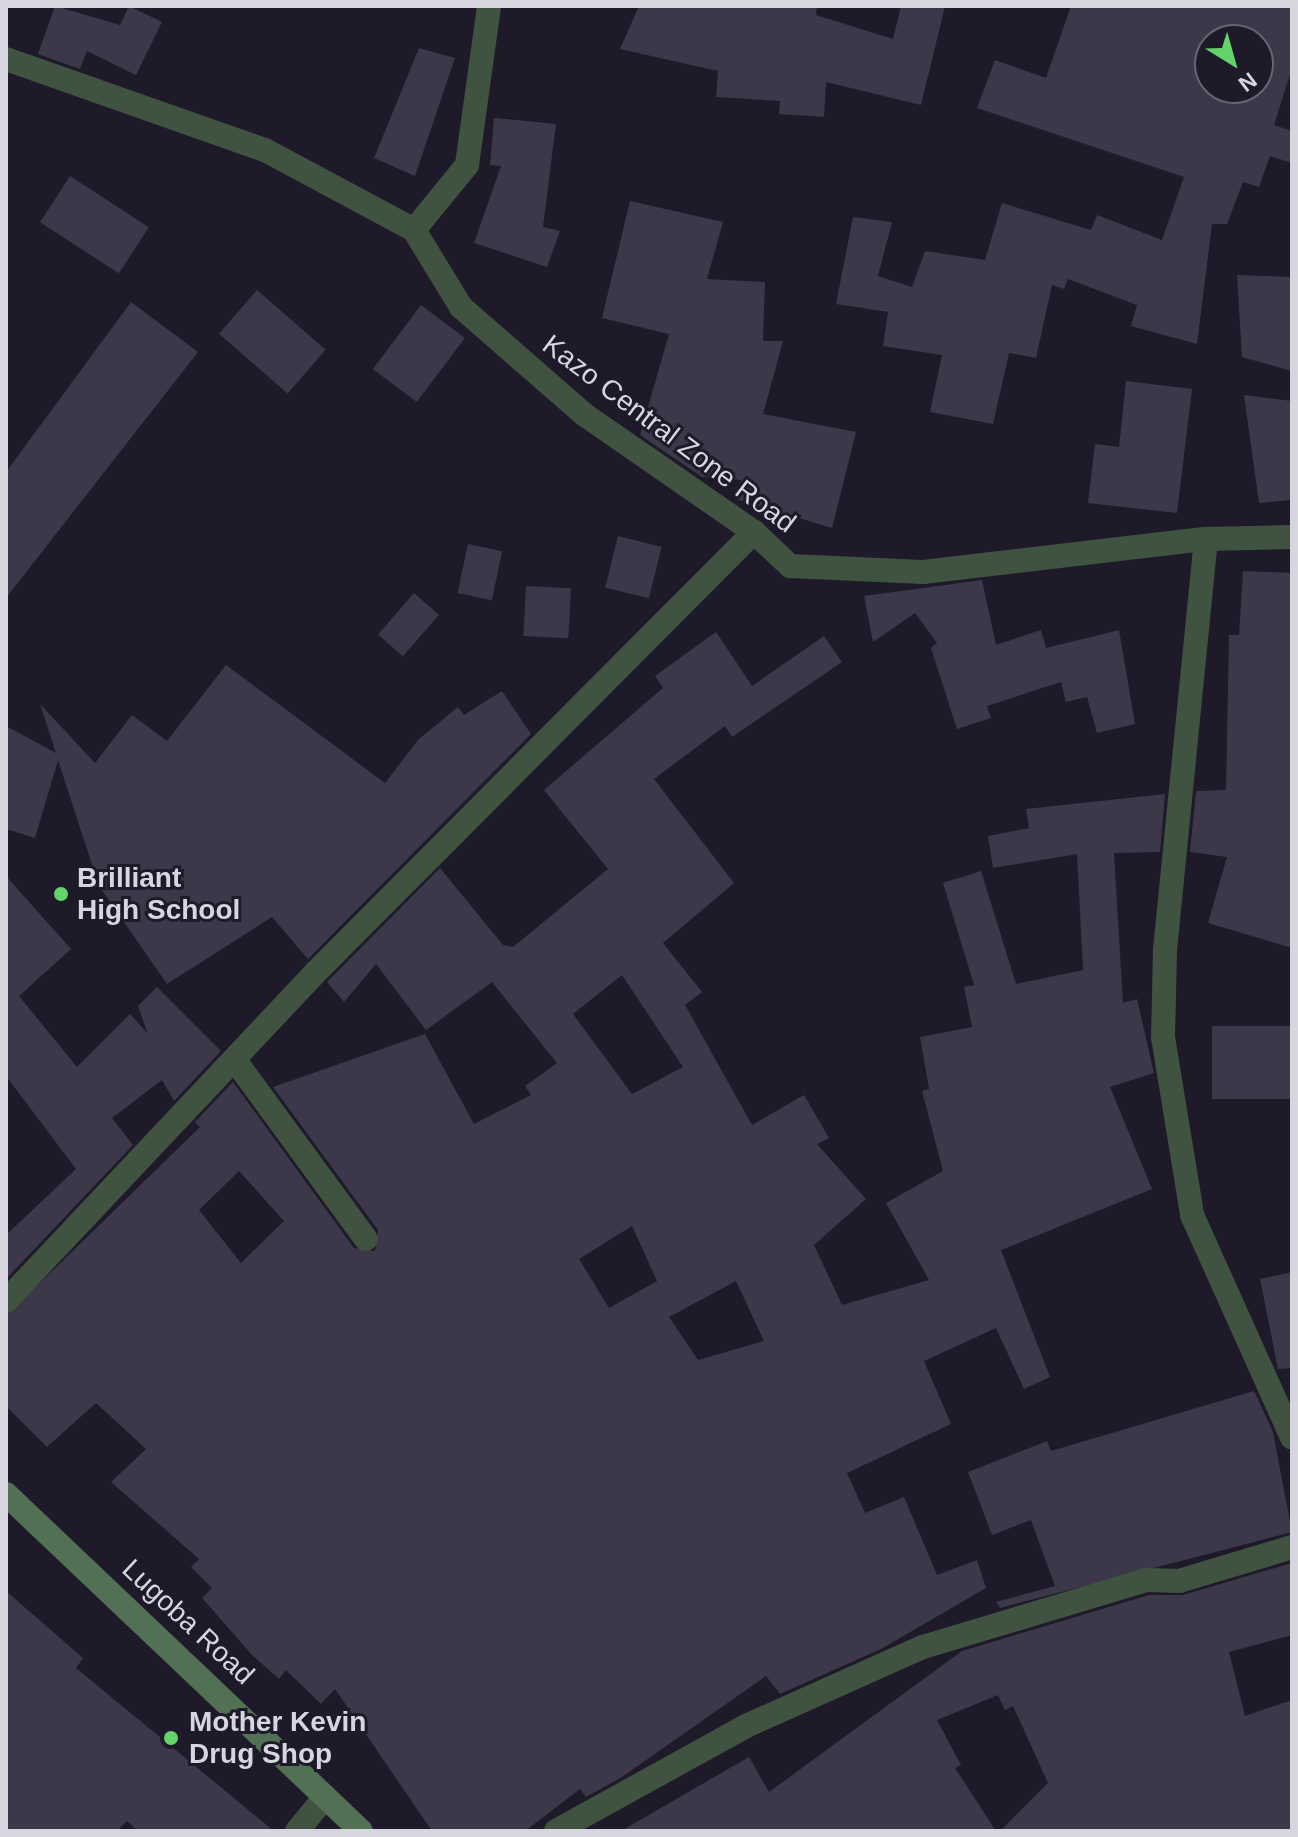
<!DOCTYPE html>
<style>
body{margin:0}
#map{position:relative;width:1298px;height:1837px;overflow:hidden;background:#1e1a2a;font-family:Arial,sans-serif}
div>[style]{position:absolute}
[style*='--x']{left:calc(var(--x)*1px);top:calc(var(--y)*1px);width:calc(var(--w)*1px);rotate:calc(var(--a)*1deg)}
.building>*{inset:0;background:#3c3849;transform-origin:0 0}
.street>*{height:24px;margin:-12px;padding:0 12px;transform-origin:12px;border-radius:12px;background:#405340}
.secondary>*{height:24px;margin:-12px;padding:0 12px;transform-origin:12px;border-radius:12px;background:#527053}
.dots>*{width:22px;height:22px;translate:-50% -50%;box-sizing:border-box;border:4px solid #1e1a2a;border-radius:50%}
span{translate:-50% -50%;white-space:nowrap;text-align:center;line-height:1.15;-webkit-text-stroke:6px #1e1a2a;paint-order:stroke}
.street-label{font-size:28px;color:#d7d5e0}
.poi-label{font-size:28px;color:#d7d5e0;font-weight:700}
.left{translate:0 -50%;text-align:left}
.frame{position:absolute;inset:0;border:8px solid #d7d5e0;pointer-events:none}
.north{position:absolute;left:1194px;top:24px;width:80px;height:80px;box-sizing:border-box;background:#1e1a2a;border:2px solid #686573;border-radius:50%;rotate:143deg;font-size:22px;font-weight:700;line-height:32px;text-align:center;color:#d7d5e0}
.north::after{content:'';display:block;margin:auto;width:28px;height:36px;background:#62d469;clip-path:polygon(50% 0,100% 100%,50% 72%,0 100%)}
</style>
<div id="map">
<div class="building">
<i style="clip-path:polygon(55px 6px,120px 25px,129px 6px,162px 22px,136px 75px,87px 51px,80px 69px,38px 54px)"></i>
<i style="clip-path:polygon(639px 6px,817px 6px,816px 15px,893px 39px,901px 6px,945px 6px,921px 105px,826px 82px,824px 117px,779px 114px,780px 101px,716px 97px,718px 71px,620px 49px)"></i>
<i style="clip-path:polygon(evenodd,1071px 6px,1292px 6px,1292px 68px,1274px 125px,1292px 131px,1292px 163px,1270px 156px,1259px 187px,1243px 182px,1227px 224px,1212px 224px,1197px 344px,1131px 326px,1137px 305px,1068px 279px,1064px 289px,1052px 285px,1036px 358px,1009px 353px,993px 424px,930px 412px,942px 355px,883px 346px,888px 312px,836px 304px,853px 217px,892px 222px,878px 276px,912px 287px,925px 251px,985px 260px,1002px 203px,1091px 230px,1097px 215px,1162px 240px,1184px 177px,977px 108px,995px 60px,1046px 78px,1071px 6px,1210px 40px,1258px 40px,1258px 88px,1210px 88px,1210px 40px)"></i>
<i style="clip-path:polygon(419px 48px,455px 58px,415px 176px,374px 158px)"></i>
<i style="clip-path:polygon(494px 118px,556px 124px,543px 227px,560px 231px,547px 267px,474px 243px,501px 166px,490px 165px)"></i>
<i style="left:70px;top:176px;width:94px;height:55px;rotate:33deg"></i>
<i style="clip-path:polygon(630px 201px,723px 222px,707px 279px,765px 282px,763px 341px,783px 341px,763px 414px,856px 432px,832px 528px,736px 499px,741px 480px,702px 477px,640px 435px,669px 334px,602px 318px)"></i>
<i style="clip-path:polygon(1237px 275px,1292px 277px,1292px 371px,1242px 357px)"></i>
<i style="left:257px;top:290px;width:91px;height:58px;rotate:41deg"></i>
<i style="clip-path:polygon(131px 302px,198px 352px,6px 598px,6px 472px)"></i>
<i style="left:421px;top:305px;width:55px;height:80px;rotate:37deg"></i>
<i style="clip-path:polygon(1126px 381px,1192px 389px,1177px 513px,1088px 503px,1095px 444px,1119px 447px)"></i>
<i style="clip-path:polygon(1244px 395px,1292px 401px,1292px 500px,1259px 503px)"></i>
<i style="left:618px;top:536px;width:45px;height:53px;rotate:14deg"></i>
<i style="left:468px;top:544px;width:35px;height:50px;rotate:12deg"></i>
<i style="clip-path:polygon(1243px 571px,1292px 573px,1292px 948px,1208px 923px,1227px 857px,1190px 852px,1196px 791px,1226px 790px,1229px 635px,1239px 635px)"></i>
<i style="clip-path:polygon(982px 580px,996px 645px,1041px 630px,1046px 648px,1119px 630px,1135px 724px,1097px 733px,1087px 697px,1066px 702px,1061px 682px,987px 706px,991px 718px,957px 729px,931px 648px,937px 643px,915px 613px,873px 642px,864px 596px)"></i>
<i style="left:526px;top:586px;width:45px;height:50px;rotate:3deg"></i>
<i style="left:414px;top:593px;width:33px;height:55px;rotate:41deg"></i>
<i style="clip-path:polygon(evenodd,716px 632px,752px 686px,824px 636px,842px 662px,732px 737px,725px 726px,654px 779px,734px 883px,663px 943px,702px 992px,685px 1005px,752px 1125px,804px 1095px,829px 1138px,817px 1144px,866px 1199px,814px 1245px,842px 1305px,929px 1280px,886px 1203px,943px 1171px,922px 1091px,929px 1089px,920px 1037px,972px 1027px,964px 987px,974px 985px,943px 883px,981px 871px,1016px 984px,1083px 970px,1077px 854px,993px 868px,988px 836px,1029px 828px,1026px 809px,1165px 794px,1160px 852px,1114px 853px,1123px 1003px,1137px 999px,1154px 1073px,1110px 1087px,1152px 1189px,1001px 1250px,1050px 1377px,1024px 1389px,996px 1328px,924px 1361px,951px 1424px,847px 1473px,865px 1513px,904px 1497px,937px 1575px,977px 1560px,986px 1588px,881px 1649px,780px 1694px,766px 1676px,622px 1777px,586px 1797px,580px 1789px,525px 1831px,432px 1831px,335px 1689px,321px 1704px,286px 1670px,279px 1679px,252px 1655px,202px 1598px,212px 1588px,191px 1567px,199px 1559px,111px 1482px,146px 1449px,96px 1403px,47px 1447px,6px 1406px,6px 1316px,200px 1127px,195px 1122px,233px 1082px,354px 1248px,375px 1251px,378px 1230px,273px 1087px,425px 1034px,474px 1124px,531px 1095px,525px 1086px,557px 1063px,492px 982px,426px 1030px,376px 964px,344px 1002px,327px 982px,440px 868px,503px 945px,513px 947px,608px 869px,544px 790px,663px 688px,655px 676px,716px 632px,622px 975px,683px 1067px,632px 1094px,573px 1014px,622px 975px,716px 632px,239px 1171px,284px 1221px,241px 1263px,199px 1210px,239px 1171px,716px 632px,632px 1226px,657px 1281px,609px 1308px,579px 1259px,632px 1226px,716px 632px,736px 1281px,764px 1341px,698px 1360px,669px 1317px,736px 1281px)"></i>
<i style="clip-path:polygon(226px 665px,385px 783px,419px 739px,458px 707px,464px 715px,502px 691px,531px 734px,308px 959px,272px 917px,167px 984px,99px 886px,58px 760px,35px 838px,6px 829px,6px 726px,56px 753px,40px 704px,95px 763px,132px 715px,167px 741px)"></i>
<i style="clip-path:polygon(6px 876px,71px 949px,19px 996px,77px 1067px,130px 1014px,148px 1034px,138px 1006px,157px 987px,221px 1051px,174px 1101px,162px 1080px,112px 1118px,133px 1145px,6px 1279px,6px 1235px,76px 1169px,6px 1076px)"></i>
<i style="left:1292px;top:1026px;width:73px;height:80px;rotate:90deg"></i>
<i style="clip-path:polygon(1292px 1272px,1292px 1368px,1278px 1369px,1260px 1279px)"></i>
<i style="clip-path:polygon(1254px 1391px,1273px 1432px,1292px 1532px,1000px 1608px,996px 1602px,1055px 1586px,1031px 1520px,992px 1535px,968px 1472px,1047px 1441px,1051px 1451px)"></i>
<i style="clip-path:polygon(1292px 1563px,1292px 1635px,1229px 1652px,1245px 1716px,1292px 1700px,1292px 1831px,1000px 1831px,1048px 1783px,1013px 1706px,1005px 1710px,998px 1695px,937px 1720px,961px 1765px,955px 1768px,996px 1831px,621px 1831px,749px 1757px,769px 1792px,962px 1651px,1149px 1595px,1183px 1595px)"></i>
<i style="clip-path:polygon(6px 1591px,83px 1658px,76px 1668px,274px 1831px,138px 1831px,127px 1821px,117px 1831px,6px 1831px)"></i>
</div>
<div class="street">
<i style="--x:6;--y:59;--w:275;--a:19.4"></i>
<i style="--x:265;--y:150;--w:169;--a:28.2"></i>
<i style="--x:414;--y:230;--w:90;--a:58.6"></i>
<i style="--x:461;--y:307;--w:164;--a:41.1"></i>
<i style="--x:585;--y:415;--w:206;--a:34.7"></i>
<i style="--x:754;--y:532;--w:50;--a:43.4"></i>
<i style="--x:790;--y:566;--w:133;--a:2.6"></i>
<i style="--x:923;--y:572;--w:285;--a:-6.7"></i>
<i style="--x:1206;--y:539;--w:86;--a:-1.3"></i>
<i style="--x:414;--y:230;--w:84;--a:-50.8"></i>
<i style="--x:467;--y:165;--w:161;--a:-82.1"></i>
<i style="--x:1206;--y:539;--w:413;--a:95.7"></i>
<i style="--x:1165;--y:950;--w:87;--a:91.3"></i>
<i style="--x:1163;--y:1037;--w:180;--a:80.7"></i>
<i style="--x:1192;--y:1215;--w:244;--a:65.8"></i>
<i style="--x:237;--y:1063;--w:218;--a:53.8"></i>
<i style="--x:6;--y:1301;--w:452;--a:-46.7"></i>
<i style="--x:316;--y:972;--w:621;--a:-45.13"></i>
<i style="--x:297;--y:1831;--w:44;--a:-50.5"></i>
<i style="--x:556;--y:1831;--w:217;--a:-28.9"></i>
<i style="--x:746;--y:1726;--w:194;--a:-24.1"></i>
<i style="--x:923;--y:1647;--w:234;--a:-16.7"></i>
<i style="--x:1147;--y:1580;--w:32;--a:2"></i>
<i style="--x:1179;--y:1581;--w:118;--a:-16.7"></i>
</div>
<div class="secondary">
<i style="--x:6;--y:1494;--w:489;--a:43.5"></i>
</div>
<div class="dots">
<i style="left:61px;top:894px;background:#62d469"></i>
<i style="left:171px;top:1738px;background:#62d469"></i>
</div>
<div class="street-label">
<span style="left:669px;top:434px;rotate:37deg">Kazo Central Zone Road</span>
<span style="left:188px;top:1622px;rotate:43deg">Lugoba Road</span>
</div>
<div class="poi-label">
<span class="left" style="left:77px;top:894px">Brilliant<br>High School</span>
<span class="left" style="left:189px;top:1738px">Mother Kevin<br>Drug Shop</span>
</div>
<div class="frame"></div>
<div class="north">N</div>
</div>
